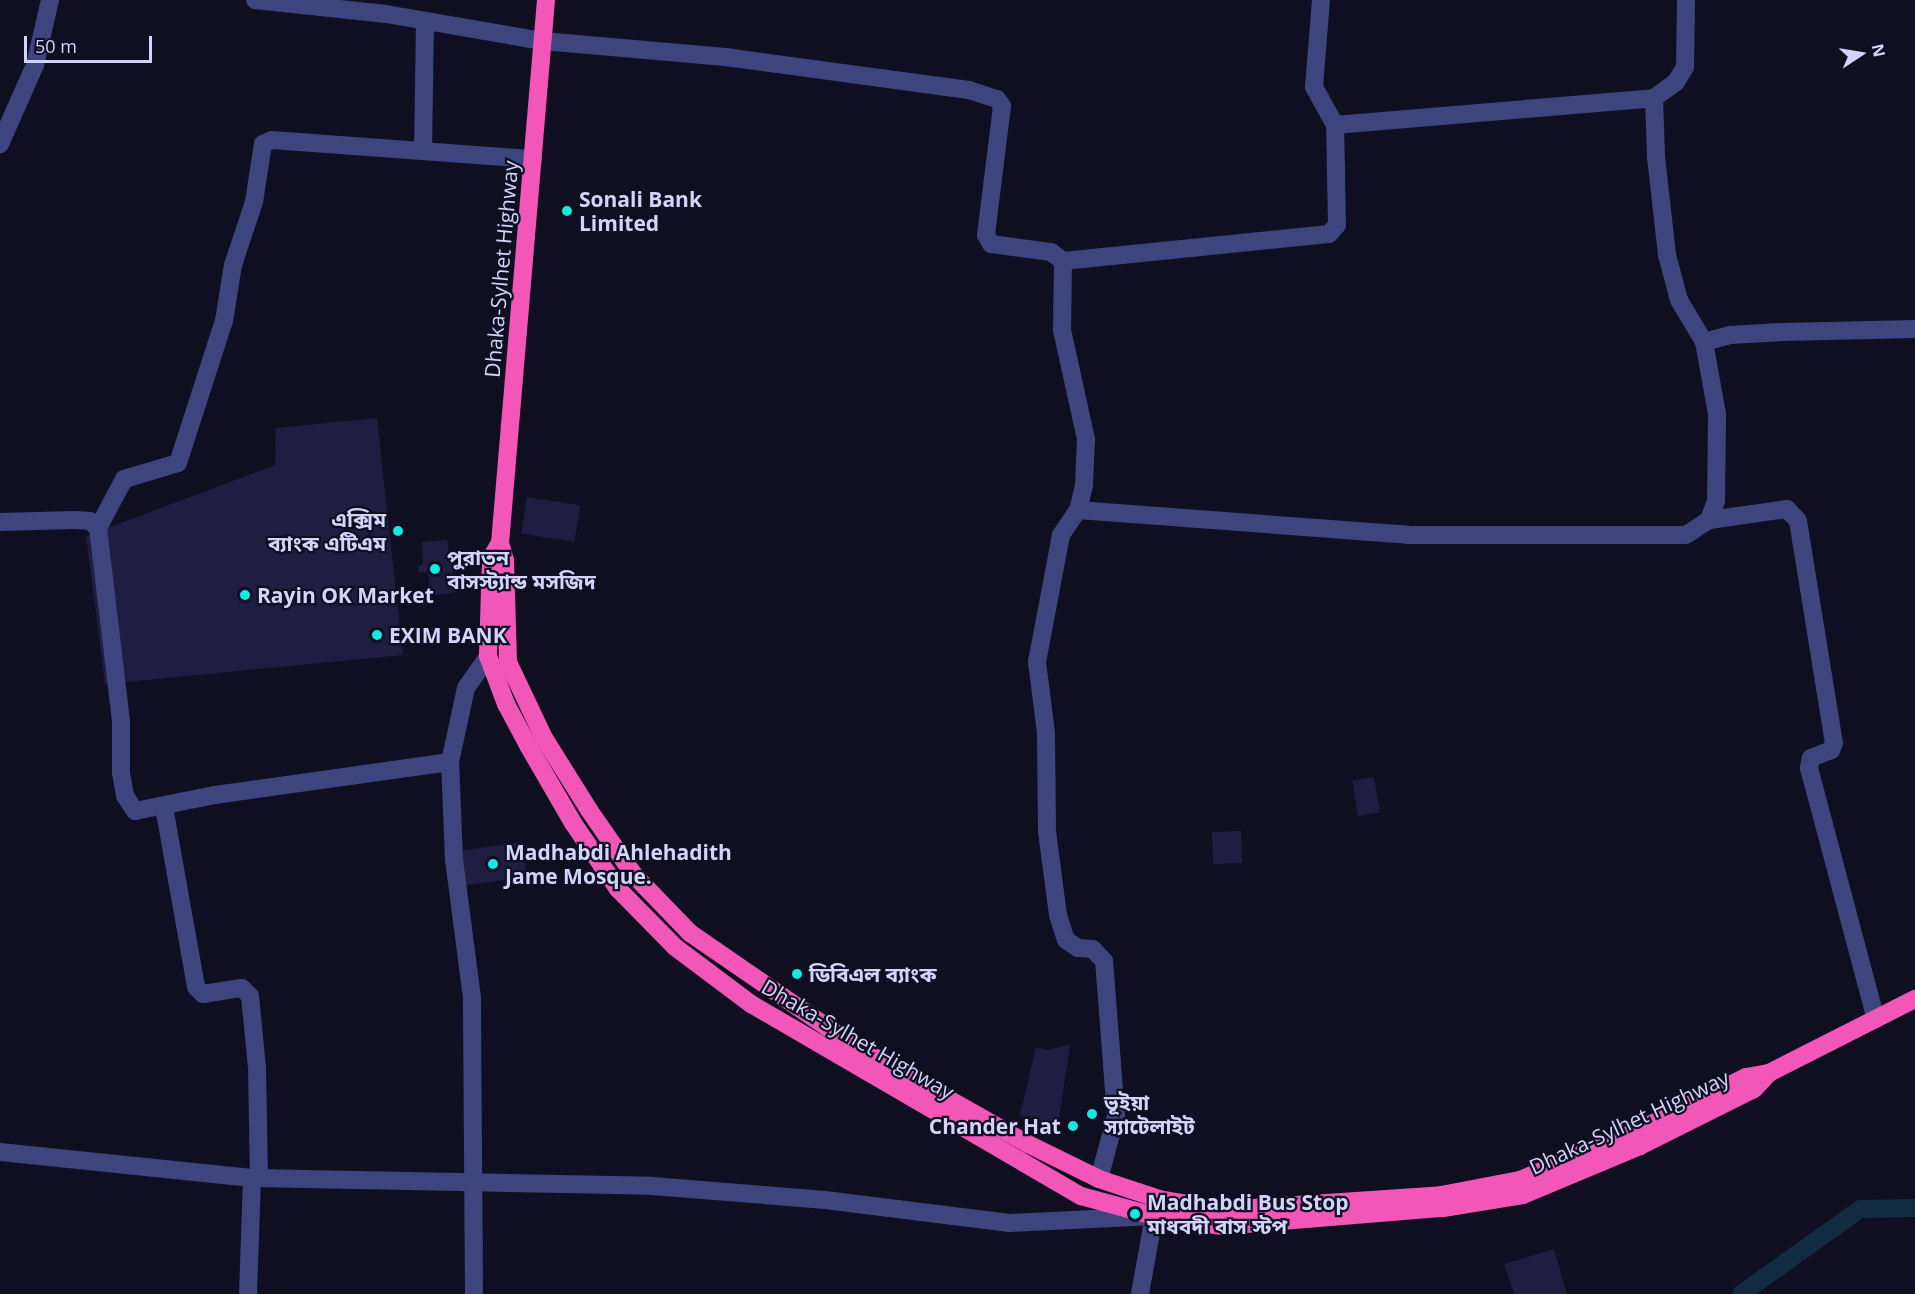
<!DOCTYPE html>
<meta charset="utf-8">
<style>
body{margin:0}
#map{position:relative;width:1915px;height:1294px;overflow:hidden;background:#100f21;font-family:"Open Sans","Noto Sans Bengali",sans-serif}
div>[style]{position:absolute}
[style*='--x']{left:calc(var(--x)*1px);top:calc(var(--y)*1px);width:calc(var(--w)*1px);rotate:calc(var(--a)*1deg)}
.canal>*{height:18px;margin:-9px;padding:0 9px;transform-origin:9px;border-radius:9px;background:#112b43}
.building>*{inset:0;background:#1f1d41;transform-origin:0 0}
.minor>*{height:18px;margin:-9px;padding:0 9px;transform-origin:9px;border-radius:9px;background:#3e447d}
.highway>*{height:18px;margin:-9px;padding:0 9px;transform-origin:9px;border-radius:9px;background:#f257b8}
.dots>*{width:16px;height:16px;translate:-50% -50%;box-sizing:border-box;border:3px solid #100f21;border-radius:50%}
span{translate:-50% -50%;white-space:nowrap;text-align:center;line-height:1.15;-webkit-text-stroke:4.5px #100f21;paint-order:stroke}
.poi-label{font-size:21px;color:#d3d4fc;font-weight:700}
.left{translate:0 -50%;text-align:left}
.right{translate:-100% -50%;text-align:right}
.street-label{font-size:21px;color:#d3d4fc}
.north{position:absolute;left:1831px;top:24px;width:60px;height:60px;-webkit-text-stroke:4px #100f21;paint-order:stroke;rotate:78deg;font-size:16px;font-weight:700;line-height:24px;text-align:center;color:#d3d4fc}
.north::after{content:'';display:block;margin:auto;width:21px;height:27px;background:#d3d4fc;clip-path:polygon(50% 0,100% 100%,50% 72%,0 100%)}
.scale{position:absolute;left:24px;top:36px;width:128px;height:27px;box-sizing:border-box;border:3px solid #d3d4fc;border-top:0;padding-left:8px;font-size:18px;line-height:21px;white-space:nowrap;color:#d3d4fc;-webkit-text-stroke:4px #100f21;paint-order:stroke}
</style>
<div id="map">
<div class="canal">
<i style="--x:1741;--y:1294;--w:146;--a:-35.5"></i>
<i style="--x:1860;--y:1209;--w:55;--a:-1"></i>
</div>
<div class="building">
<i style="clip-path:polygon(377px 418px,403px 655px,105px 684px,86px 536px,275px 465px,276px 428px)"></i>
<i style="left:527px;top:497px;width:54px;height:37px;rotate:9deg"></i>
<i style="clip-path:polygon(447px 540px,456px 592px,430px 596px,428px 572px,418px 572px,418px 567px,423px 564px,422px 542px)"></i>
<i style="left:1374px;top:777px;width:36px;height:22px;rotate:81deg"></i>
<i style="left:1241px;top:831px;width:32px;height:29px;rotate:88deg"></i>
<i style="left:522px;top:842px;width:35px;height:65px;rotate:82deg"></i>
<i style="clip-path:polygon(1070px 1045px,1058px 1126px,1020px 1115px,1036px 1047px,1047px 1050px)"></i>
<i style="clip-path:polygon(1554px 1249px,1567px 1294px,1514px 1294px,1504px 1264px)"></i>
</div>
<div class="minor">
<i style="--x:255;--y:0;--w:132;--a:6.1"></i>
<i style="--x:386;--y:14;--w:159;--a:9.8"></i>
<i style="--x:543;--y:41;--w:183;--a:5"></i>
<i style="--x:725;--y:57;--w:246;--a:7.7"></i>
<i style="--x:969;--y:90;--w:29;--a:18"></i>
<i style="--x:997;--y:99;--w:9;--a:54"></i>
<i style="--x:1002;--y:106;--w:130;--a:97.1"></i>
<i style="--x:986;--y:235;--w:10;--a:61"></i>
<i style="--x:991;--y:244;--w:61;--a:7.6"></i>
<i style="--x:1051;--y:252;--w:15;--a:37"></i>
<i style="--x:1063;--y:261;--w:267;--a:-5.8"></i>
<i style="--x:1329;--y:234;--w:12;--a:-48"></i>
<i style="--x:1337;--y:225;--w:100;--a:-91.1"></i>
<i style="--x:1335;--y:125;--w:43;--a:-118.9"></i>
<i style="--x:1314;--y:87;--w:87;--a:-85.4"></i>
<i style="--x:1335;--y:125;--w:320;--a:-4.8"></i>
<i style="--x:0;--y:144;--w:86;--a:-66.1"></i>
<i style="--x:35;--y:65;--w:67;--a:-77"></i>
<i style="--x:423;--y:150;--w:129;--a:-89.1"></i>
<i style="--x:1063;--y:261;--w:69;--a:90.8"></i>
<i style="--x:1062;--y:330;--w:112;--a:77.6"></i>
<i style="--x:1086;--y:439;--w:46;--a:92.5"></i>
<i style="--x:1084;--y:485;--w:26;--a:103"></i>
<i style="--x:1704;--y:342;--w:27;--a:-15"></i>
<i style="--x:1730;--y:335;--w:52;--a:-3.3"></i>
<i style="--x:1782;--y:332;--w:133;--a:-1.3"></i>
<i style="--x:1709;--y:520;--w:79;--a:-8"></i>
<i style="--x:1787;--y:509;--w:16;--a:47"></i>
<i style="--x:1798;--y:521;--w:225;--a:80.8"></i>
<i style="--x:1834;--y:743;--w:8;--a:113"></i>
<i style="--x:1831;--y:750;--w:22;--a:158"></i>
<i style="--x:1811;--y:758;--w:10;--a:101"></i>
<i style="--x:1809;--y:768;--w:260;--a:75.1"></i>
<i style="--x:0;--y:522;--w:75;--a:-1.5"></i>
<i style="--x:75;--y:520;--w:15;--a:4"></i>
<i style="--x:90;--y:521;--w:11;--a:41"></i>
<i style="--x:98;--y:528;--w:194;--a:83.2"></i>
<i style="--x:121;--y:721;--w:52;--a:90"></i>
<i style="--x:121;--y:773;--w:23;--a:80"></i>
<i style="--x:125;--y:796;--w:18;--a:56"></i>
<i style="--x:135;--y:811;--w:82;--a:-11.3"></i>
<i style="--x:215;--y:795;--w:237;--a:-8"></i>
<i style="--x:98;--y:528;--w:55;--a:-62"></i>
<i style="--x:124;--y:479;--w:56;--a:-16.5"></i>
<i style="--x:178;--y:463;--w:149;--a:-72.1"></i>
<i style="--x:224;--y:321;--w:57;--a:-80.9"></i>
<i style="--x:233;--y:265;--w:66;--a:-71.6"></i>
<i style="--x:254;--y:202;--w:59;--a:-81.2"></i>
<i style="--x:263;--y:144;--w:10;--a:-24"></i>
<i style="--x:272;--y:140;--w:262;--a:4.2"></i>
<i style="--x:164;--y:807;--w:183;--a:79.9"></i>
<i style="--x:196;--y:987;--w:10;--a:45"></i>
<i style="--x:203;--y:994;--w:39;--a:-9"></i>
<i style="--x:242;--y:988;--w:11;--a:45"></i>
<i style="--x:250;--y:996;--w:71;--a:84.4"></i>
<i style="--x:257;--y:1067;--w:111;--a:89"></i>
<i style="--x:0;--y:1152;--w:253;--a:5.9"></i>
<i style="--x:252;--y:1178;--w:400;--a:1.1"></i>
<i style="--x:652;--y:1186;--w:174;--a:4.6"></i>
<i style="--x:825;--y:1200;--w:186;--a:7.1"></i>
<i style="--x:1010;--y:1223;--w:144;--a:-2.8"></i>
<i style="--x:1154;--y:1216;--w:79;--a:100.2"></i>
<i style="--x:1099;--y:1179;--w:65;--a:-74.9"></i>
<i style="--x:1116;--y:1116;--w:155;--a:-94.4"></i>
<i style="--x:1104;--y:961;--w:16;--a:-133"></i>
<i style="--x:1093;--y:949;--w:15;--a:-176"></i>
<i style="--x:1078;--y:948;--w:14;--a:-146"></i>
<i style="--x:1066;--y:940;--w:26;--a:-108"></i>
<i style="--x:1058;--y:915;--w:85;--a:-97.5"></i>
<i style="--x:1047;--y:831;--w:98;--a:-90.6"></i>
<i style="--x:1046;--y:733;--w:72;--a:-97.2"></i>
<i style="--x:1037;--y:662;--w:129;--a:-79.3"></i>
<i style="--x:1061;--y:535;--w:30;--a:-56"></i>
<i style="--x:1078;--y:510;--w:331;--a:4.3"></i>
<i style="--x:1408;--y:535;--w:278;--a:0"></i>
<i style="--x:1686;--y:535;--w:27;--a:-33"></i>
<i style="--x:1709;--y:520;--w:20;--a:-70"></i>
<i style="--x:1716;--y:501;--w:87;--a:-89.3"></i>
<i style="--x:1717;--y:414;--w:73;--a:-100.2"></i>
<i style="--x:1704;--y:342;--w:49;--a:-120.8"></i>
<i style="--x:1679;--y:300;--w:47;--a:-104.9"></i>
<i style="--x:1667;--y:255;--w:99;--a:-96.4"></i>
<i style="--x:1656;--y:157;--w:59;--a:-91.9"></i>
<i style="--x:1654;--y:98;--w:27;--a:-36"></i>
<i style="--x:1676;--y:82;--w:17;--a:-59"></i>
<i style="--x:1685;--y:67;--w:67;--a:-89.1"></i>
<i style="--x:248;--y:1294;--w:116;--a:-88"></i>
<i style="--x:474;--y:1294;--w:296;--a:-90.4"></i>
<i style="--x:472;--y:998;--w:139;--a:-97.4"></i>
<i style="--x:454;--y:860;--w:98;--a:-92.3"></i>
<i style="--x:450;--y:762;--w:76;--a:-77.8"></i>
<i style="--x:466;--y:688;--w:39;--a:-55"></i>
</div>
<div class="highway">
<i style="--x:546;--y:0;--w:545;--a:94.84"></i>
<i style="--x:500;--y:543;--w:18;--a:74"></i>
<i style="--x:505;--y:560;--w:102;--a:88.3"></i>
<i style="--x:508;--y:662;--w:84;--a:64.7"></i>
<i style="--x:544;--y:738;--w:85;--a:58"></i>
<i style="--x:589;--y:810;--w:79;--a:55.3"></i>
<i style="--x:634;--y:875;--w:81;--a:46"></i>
<i style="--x:690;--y:933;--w:198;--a:34.5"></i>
<i style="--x:853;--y:1045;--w:201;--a:29.5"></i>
<i style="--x:1028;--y:1144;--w:79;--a:26.2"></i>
<i style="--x:1099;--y:1179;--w:63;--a:18.4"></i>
<i style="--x:1159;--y:1199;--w:65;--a:9.8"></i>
<i style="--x:1223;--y:1210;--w:219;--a:-3.9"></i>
<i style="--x:1441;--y:1195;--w:80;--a:-10.8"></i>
<i style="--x:1520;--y:1180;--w:122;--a:-22.6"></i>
<i style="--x:1633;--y:1133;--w:126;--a:-26.4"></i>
<i style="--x:1746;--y:1077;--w:23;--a:-10"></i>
<i style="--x:1769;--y:1073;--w:164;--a:-26.9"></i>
<i style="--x:500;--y:543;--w:17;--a:121"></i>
<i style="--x:491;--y:558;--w:98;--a:91.8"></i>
<i style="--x:488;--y:656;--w:51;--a:69.4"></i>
<i style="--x:506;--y:704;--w:49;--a:61.9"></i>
<i style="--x:529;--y:747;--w:88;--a:59.9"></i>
<i style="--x:573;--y:823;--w:80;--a:55.7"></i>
<i style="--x:618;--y:889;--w:81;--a:45.5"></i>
<i style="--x:675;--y:947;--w:95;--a:36.9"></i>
<i style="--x:751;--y:1004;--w:382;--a:30.2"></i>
<i style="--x:1081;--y:1196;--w:76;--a:15.3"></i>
<i style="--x:1154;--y:1216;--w:69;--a:8.4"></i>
<i style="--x:1222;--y:1226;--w:222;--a:-4.7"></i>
<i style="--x:1443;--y:1208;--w:81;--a:-9.2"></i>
<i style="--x:1523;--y:1195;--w:127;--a:-22.7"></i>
<i style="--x:1640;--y:1146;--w:127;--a:-26.6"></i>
<i style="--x:1754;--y:1089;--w:22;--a:-47"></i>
</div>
<div class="dots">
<i style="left:567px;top:211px;background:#12e9df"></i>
<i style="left:398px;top:531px;background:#12e9df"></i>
<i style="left:435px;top:569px;background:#12e9df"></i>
<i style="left:245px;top:595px;background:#12e9df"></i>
<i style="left:377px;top:635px;background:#12e9df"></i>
<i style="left:493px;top:864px;background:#12e9df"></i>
<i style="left:797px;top:974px;background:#12e9df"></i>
<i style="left:1092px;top:1114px;background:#12e9df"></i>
<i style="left:1073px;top:1126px;background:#12e9df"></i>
<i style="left:1135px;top:1214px;background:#12e9df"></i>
</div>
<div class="poi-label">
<span class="left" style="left:579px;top:211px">Sonali Bank<br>Limited</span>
<span class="right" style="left:386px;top:531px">এক্সিম<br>ব্যাংক এটিএম</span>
<span class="left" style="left:447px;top:569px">পুরাতন<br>বাসস্ট্যান্ড মসজিদ</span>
<span class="left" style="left:257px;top:595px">Rayin OK Market</span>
<span class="left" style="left:389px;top:635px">EXIM BANK</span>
<span class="left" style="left:505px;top:864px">Madhabdi Ahlehadith<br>Jame Mosque.</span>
<span class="left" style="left:809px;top:974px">ডিবিএল ব্যাংক</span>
<span class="left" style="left:1104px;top:1114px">ভূইয়া<br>স্যাটেলাইট</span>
<span class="right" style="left:1061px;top:1126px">Chander Hat</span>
<span class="left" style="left:1147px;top:1214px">Madhabdi Bus Stop<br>মাধবদী বাস স্টপ</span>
</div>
<div class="street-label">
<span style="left:501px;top:269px;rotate:-85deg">Dhaka-Sylhet Highway</span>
<span style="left:858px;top:1039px;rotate:30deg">Dhaka-Sylhet Highway</span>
<span style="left:1629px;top:1122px;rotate:-25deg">Dhaka-Sylhet Highway</span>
</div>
<div class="north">N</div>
<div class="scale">50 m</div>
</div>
